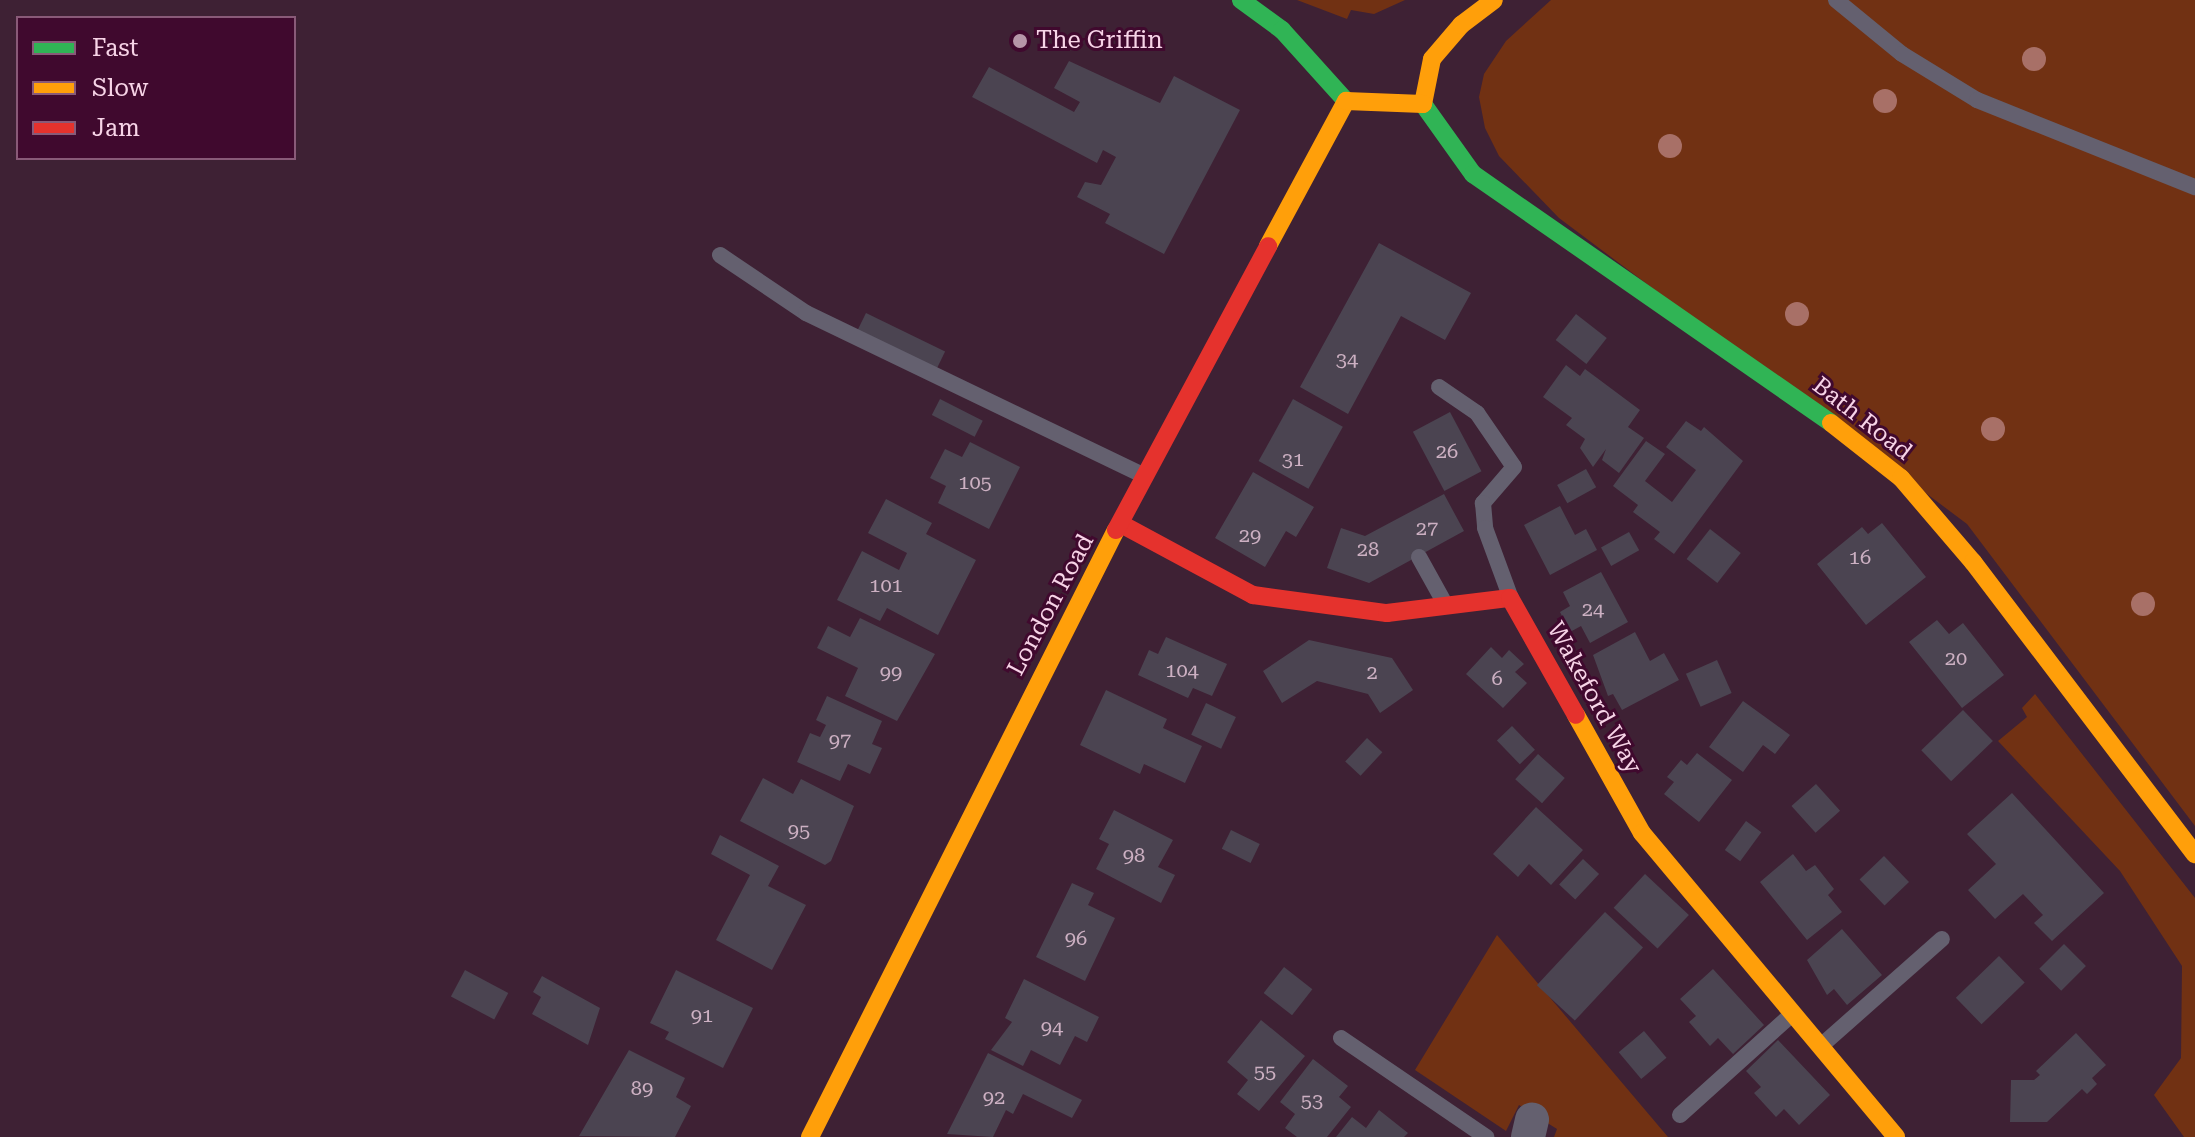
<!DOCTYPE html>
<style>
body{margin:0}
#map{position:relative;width:2195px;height:1137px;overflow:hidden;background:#3e2134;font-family:"Roboto Serif",serif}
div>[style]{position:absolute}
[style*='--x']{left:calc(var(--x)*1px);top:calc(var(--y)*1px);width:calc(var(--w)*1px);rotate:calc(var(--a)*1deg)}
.green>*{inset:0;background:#713113}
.building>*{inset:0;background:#4b4451;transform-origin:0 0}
.lane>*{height:16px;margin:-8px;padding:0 8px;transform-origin:8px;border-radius:8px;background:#64606f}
.street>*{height:34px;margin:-17px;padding:0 17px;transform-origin:17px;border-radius:17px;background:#64606f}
.fast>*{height:18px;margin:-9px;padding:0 9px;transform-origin:9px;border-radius:9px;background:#30b455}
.slow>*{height:18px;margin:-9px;padding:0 9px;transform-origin:9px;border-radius:9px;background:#ff9f0a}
.jam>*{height:18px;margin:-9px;padding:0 9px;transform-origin:9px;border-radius:9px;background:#e5322d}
.trees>*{width:24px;height:24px;margin:-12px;border-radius:50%;background:#a87067}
.dots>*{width:22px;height:22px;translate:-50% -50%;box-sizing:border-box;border:4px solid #40092e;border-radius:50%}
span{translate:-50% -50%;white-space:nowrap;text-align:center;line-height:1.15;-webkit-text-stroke:6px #40092e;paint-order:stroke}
.number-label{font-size:20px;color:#ccb0c2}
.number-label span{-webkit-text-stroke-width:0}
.poi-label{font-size:24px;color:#f7d4e7}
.left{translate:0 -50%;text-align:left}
.street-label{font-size:24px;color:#f7d4e7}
.legend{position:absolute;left:16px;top:16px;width:280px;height:144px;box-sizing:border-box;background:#40092e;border:2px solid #895a78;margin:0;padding:10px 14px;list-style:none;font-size:24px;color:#f7d4e7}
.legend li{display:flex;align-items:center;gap:16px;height:40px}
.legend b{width:40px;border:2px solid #895a78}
</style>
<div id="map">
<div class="green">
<i style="clip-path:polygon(1297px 0,1405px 0,1374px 14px,1351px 10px,1347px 19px)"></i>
<i style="clip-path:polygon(1551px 0,2195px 0,2195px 826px,1967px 524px,1559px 218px,1499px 156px,1485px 128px,1479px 97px,1484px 74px,1506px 41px)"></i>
<i style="clip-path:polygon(2035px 694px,2195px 898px,2195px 1137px,2184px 1137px,2154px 1095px,2181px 1058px,2182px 966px,2120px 871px,1998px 741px,2027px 717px,2022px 708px)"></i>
<i style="clip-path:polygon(1497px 935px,1668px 1137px,1554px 1137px,1557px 1129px,1519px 1105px,1506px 1131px,1415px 1070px)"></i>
</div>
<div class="building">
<i style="clip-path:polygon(1069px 61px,1160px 103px,1174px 76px,1240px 110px,1164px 254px,1105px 223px,1110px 214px,1077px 197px,1085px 182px,1101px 185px,1116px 157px,1103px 150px,1097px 163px,972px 97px,989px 67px,1074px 112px,1080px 102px,1054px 88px)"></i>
<i style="clip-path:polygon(1379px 243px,1471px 293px,1445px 340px,1401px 316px,1348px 414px,1300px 387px)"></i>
<i style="left:866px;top:313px;width:88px;height:21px;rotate:26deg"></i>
<i style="left:1576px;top:314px;width:39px;height:33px;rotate:38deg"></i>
<i style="clip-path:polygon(1566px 365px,1580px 376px,1585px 369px,1640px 410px,1628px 427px,1644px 438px,1619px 473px,1602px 460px,1606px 449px,1593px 467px,1580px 448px,1585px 439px,1566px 425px,1572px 418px,1543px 397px)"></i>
<i style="left:940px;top:399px;width:48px;height:18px;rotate:27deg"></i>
<i style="left:1293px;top:399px;width:57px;height:71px;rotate:29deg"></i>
<i style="left:1450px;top:412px;width:67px;height:42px;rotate:62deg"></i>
<i style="clip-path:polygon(1686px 421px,1701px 431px,1704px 427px,1743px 461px,1674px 554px,1654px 539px,1660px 532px,1633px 512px,1638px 505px,1613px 486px,1646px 441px,1665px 454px,1645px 481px,1672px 502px,1696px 470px,1666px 447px)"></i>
<i style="clip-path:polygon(970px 442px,1020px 467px,989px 529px,938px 503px,946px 486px,930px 478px,945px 449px,962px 457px)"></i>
<i style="left:1586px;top:469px;width:21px;height:33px;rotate:61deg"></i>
<i style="clip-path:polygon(1253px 472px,1314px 507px,1296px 537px,1286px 531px,1265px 567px,1215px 538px)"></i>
<i style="clip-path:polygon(1444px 494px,1464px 531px,1369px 583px,1327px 568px,1341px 528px,1365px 536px)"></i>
<i style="clip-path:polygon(886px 499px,932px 523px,926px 534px,976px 560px,938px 635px,887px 608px,880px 621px,837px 600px,862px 551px,899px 570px,907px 553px,868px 533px)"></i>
<i style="clip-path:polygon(1560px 506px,1575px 535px,1586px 529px,1597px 550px,1550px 575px,1524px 525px)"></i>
<i style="clip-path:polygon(1882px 523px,1926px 577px,1866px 625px,1817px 564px,1862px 527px,1868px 534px)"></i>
<i style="left:1710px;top:529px;width:39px;height:38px;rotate:38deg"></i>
<i style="left:1629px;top:532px;width:21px;height:32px;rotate:61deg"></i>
<i style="clip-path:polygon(1601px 572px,1628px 622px,1590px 643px,1581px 626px,1570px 632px,1560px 612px,1570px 606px,1563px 592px)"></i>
<i style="clip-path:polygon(860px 618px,935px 654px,897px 721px,845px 696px,858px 668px,817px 648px,828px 626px,850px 637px)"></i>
<i style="clip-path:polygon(1937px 620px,1949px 634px,1963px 623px,2004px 675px,1962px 708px,1909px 642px)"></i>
<i style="clip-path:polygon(1635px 632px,1650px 661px,1664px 653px,1679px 680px,1622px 710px,1613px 694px,1608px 696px,1593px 655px)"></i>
<i style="clip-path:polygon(1166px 637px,1227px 664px,1212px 696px,1193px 688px,1188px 698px,1138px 675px,1149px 650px,1158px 654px)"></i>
<i style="clip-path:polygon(1309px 640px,1392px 658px,1413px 690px,1380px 713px,1368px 694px,1317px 681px,1282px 703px,1263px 671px)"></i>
<i style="clip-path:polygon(1491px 647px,1502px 658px,1509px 650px,1524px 664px,1515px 672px,1527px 683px,1503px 708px,1466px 674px)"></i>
<i style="left:1717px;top:660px;width:36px;height:34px;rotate:66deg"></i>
<i style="clip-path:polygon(1106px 690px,1167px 719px,1163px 728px,1202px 746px,1185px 783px,1144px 764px,1140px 774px,1080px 745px)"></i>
<i style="clip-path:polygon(827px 696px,882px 721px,872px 744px,882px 748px,870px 774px,848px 764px,840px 781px,797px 762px,810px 733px,820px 737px,826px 725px,816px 720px)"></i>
<i style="clip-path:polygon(1743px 701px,1790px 735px,1775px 754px,1763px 745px,1743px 772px,1709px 747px)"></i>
<i style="left:1206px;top:703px;width:33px;height:35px;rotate:25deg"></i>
<i style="left:1963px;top:710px;width:43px;height:58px;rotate:46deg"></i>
<i style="left:1512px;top:726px;width:33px;height:21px;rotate:46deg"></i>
<i style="left:1367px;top:738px;width:21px;height:32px;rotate:43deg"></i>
<i style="clip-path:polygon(1697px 753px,1732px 780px,1699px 822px,1664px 794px,1674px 782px,1667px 777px,1681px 760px,1687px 765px)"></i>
<i style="left:1538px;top:754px;width:36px;height:34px;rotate:42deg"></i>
<i style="clip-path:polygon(763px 778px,793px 794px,801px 779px,854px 806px,831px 861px,825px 865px,740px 821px)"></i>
<i style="left:1816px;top:784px;width:36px;height:33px;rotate:48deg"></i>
<i style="clip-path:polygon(2012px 793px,2104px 893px,2052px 941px,2034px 923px,2043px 915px,2023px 894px,1995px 919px,1968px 890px,1996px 864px,1967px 834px)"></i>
<i style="clip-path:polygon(1536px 807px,1583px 850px,1551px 885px,1529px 864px,1518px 877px,1493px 854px)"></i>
<i style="clip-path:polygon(1114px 810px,1173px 840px,1158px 867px,1175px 875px,1161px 903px,1096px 869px,1109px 844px,1099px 839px)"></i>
<i style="left:1746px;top:821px;width:19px;height:36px;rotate:36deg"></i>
<i style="left:1231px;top:830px;width:32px;height:21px;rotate:26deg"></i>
<i style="clip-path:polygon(720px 835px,779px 866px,768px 886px,806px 905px,772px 970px,716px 940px,750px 875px,711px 854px)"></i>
<i style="clip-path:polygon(1793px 854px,1806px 871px,1815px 865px,1834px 889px,1828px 895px,1842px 912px,1807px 940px,1760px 882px)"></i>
<i style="left:1884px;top:856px;width:36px;height:34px;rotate:46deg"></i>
<i style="left:1583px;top:859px;width:22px;height:35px;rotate:43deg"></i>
<i style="left:1645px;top:874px;width:60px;height:46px;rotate:43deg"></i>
<i style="clip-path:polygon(1072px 883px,1094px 893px,1088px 905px,1115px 918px,1085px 981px,1036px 957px)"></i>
<i style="left:1605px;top:912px;width:52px;height:100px;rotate:43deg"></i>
<i style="clip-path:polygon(1842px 929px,1882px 975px,1847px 1005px,1834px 989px,1827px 995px,1807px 960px)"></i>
<i style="left:2064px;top:944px;width:31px;height:35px;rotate:45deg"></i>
<i style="left:1999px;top:956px;width:37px;height:60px;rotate:46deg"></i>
<i style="left:1284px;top:967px;width:36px;height:33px;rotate:38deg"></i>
<i style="clip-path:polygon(1713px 969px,1764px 1025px,1733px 1054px,1718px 1038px,1710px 1046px,1689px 1022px,1696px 1016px,1680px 999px)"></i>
<i style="left:465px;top:970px;width:49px;height:30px;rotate:28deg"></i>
<i style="clip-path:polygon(676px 970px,753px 1008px,723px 1068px,665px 1039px,669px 1032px,650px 1023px)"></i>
<i style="clip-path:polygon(542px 976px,600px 1008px,588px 1045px,532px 1014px,541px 997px,533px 992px)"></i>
<i style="clip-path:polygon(1024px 979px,1099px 1017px,1087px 1042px,1075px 1036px,1060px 1065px,1031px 1050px,1023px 1066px,991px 1050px,1012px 1022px,1005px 1018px)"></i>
<i style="clip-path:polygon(1261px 1020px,1305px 1056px,1259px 1111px,1237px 1094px,1248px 1080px,1227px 1062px)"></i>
<i style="left:1644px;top:1031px;width:35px;height:33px;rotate:50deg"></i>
<i style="clip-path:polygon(2076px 1033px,2106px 1065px,2092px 1078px,2097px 1084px,2087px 1094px,2082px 1089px,2047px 1122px,2010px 1122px,2011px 1080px,2034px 1080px,2040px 1075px,2036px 1071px)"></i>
<i style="clip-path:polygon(1778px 1040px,1830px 1095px,1799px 1125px,1784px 1109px,1776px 1117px,1754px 1093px,1761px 1087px,1746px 1071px)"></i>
<i style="clip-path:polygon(629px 1050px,685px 1078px,676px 1097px,691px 1106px,675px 1137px,579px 1136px)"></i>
<i style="clip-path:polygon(988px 1053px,1082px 1100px,1072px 1118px,1023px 1094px,1013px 1114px,1006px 1110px,993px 1137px,947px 1134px)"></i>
<i style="clip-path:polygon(1313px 1059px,1348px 1086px,1339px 1097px,1351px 1107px,1327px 1137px,1297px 1137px,1285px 1128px,1295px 1114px,1280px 1102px)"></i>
<i style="clip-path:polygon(1379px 1110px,1408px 1133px,1404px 1137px,1336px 1137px,1352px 1117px,1366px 1128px)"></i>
</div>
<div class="lane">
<i style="--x:1836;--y:0;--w:85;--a:39.3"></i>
<i style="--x:1902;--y:54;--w:88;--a:31.5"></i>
<i style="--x:1977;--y:100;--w:235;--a:21.8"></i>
<i style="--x:720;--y:255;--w:104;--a:34"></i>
<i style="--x:806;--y:313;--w:373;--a:25.7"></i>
<i style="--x:1439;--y:387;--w:46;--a:34.4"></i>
<i style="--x:1477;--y:413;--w:65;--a:55.6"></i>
<i style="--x:1514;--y:467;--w:48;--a:130.7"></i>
<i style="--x:1483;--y:503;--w:25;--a:85"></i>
<i style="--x:1485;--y:528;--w:72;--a:69.8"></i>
<i style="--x:1419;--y:557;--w:54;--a:61"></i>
<i style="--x:1341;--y:1038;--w:176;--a:34.3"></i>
<i style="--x:1822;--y:1045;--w:160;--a:-41.5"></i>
<i style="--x:1680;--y:1115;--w:151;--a:-42"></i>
</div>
<div class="street">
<i style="--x:1528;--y:1137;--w:18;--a:-77"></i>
</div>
<div class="fast">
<i style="--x:1241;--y:0;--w:51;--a:36.2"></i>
<i style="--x:1282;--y:30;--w:96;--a:48"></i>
<i style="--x:1423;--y:104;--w:86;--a:54.5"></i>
<i style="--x:1473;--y:174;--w:436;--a:34.8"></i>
</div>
<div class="slow">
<i style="--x:1423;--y:104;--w:46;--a:-78.7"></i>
<i style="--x:1432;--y:59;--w:45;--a:-49.5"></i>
<i style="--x:1461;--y:25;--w:41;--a:-37.1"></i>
<i style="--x:1268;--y:246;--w:165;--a:-61.7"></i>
<i style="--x:1346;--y:101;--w:77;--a:2.2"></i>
<i style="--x:1831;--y:423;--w:89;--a:38.2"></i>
<i style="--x:1901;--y:478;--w:111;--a:49.4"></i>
<i style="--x:1973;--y:562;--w:367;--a:52.8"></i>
<i style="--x:1576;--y:715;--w:135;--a:60.8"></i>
<i style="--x:1642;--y:833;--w:396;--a:50.1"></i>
<i style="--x:810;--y:1137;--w:680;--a:-63.25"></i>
</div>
<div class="jam">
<i style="--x:1121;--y:524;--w:150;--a:28.3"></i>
<i style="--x:1253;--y:595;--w:135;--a:7.7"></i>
<i style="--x:1387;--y:613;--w:124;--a:-7"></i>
<i style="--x:1510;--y:598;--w:134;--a:60.6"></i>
<i style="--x:1116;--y:530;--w:322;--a:-61.8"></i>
</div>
<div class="trees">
<i style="left:2034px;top:59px"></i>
<i style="left:1885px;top:101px"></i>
<i style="left:1670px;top:146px"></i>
<i style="left:1797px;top:314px"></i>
<i style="left:1993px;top:429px"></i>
<i style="left:2143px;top:604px"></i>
</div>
<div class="dots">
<i style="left:1020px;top:41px;background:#b695a8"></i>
</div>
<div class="number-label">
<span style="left:1347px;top:359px">34</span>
<span style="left:1447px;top:451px">26</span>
<span style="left:1293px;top:459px">31</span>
<span style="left:975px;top:482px">105</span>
<span style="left:1427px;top:528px">27</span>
<span style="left:1250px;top:535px">29</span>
<span style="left:1368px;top:549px">28</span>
<span style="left:1860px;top:557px">16</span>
<span style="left:886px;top:585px">101</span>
<span style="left:1593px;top:609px">24</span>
<span style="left:1956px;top:658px">20</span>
<span style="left:1182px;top:670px">104</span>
<span style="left:891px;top:672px">99</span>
<span style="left:1372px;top:672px">2</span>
<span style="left:1497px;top:678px">6</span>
<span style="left:840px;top:740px">97</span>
<span style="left:799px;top:830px">95</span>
<span style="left:1134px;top:855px">98</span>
<span style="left:1076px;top:938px">96</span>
<span style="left:702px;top:1015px">91</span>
<span style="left:1052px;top:1027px">94</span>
<span style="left:1265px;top:1071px">55</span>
<span style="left:642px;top:1088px">89</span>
<span style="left:994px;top:1097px">92</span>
<span style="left:1312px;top:1100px">53</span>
</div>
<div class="poi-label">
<span class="left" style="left:1036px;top:41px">The Griffin</span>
</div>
<div class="street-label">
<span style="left:1862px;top:419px;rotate:38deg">Bath Road</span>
<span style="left:1051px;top:605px;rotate:-62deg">London Road</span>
<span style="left:1594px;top:698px;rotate:61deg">Wakeford Way</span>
</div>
<ul class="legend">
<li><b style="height:10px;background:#30b455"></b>Fast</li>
<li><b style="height:10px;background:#ff9f0a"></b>Slow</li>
<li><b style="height:10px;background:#e5322d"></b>Jam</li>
</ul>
</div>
